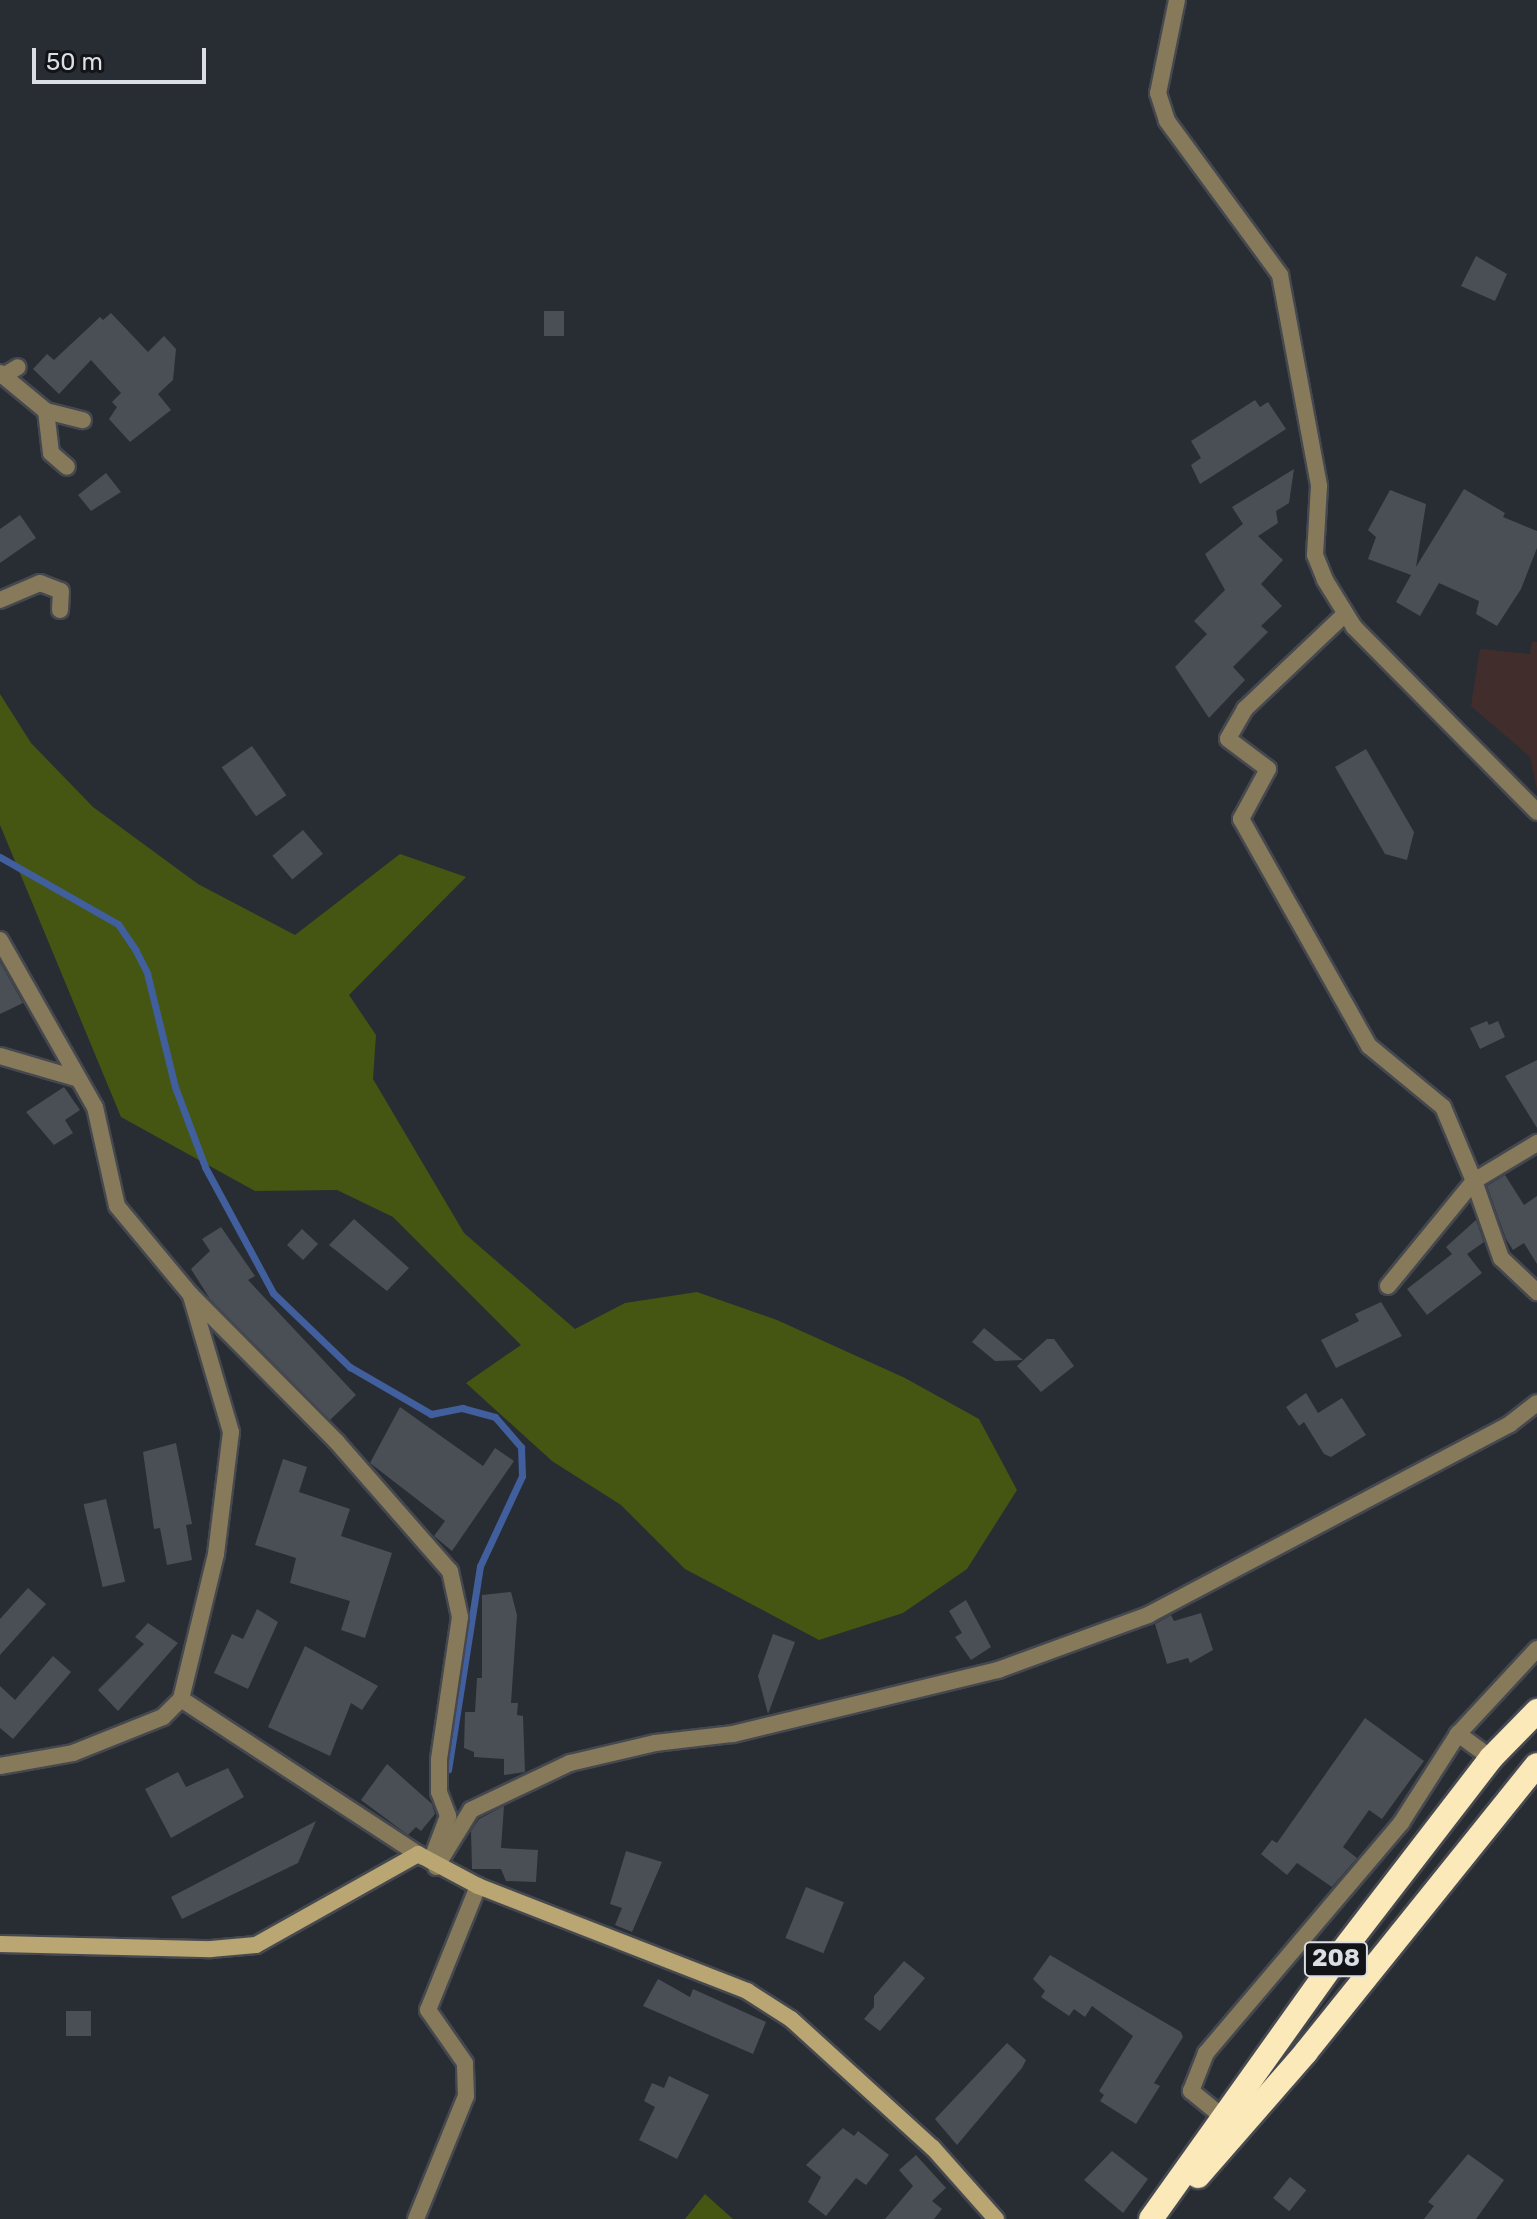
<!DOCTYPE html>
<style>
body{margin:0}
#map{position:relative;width:1537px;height:2219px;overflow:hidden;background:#282c33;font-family:Rubik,sans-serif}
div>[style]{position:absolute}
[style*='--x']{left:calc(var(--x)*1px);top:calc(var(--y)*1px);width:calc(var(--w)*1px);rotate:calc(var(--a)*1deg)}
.industrial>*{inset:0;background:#422d2d}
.green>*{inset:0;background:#445612}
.stream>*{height:7px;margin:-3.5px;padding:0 3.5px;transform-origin:3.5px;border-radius:3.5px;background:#415e9d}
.building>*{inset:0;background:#4a4f56;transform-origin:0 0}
.roads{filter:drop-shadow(2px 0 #45484f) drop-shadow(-2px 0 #45484f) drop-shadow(0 2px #45484f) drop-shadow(0 -2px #45484f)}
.street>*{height:16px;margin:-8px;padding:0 8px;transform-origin:8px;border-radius:8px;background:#867a5a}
.secondary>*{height:16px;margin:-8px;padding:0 8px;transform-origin:8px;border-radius:8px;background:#baa672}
.highway>*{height:24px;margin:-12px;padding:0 12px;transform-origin:12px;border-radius:12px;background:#fbe9b9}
span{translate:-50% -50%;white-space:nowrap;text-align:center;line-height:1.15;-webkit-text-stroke:8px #121417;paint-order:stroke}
.shield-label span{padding:2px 6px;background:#121417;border:2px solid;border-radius:6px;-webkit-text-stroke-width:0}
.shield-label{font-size:24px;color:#dbdee2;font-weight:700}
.scale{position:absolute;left:32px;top:48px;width:174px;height:36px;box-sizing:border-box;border:4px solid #dbdee2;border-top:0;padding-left:10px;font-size:24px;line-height:28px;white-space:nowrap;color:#dbdee2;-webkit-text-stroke:6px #121417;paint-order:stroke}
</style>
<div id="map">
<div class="industrial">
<i style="clip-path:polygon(1532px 642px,1537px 642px,1537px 790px,1530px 757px,1471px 706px,1480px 649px,1530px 654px)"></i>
</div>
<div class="green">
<i style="clip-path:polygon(0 694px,31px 743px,93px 807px,198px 884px,295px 935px,400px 854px,466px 877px,349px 995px,376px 1035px,373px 1079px,464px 1233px,575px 1329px,625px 1303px,697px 1292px,777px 1320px,905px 1378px,979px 1419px,1017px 1490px,967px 1569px,903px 1613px,819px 1640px,685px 1569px,621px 1505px,552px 1461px,466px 1383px,521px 1345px,393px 1217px,337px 1190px,255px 1191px,121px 1117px,0 825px)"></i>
<i style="clip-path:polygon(705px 2194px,733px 2219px,685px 2219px)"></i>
</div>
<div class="stream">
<i style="--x:0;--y:857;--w:136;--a:29.6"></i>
<i style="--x:118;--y:924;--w:32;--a:56"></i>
<i style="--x:136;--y:951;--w:25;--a:63"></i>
<i style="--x:147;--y:973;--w:117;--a:76.2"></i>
<i style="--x:175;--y:1087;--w:85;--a:69.4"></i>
<i style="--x:205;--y:1167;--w:143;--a:61.6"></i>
<i style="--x:273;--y:1293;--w:107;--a:43.9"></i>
<i style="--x:350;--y:1367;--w:94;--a:30.1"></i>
<i style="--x:431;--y:1414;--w:32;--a:-11"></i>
<i style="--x:462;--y:1408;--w:34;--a:15"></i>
<i style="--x:495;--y:1417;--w:40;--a:49"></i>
<i style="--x:521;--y:1447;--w:29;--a:88"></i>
<i style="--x:522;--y:1476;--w:99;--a:115"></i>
<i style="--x:480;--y:1566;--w:206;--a:98.9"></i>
</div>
<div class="building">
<i style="clip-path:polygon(1476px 256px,1507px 274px,1495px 301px,1461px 286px)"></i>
<i style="left:544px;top:311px;width:20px;height:25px"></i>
<i style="clip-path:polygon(111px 313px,148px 352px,164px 336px,176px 349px,173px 380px,158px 394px,171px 410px,130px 442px,109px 419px,117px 407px,112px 402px,121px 393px,91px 360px,59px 394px,33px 369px,47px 354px,54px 360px,100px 317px,103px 320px)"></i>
<i style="clip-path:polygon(1255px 400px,1260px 407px,1268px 402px,1286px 429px,1200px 484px,1191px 465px,1201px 458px,1191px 441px)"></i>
<i style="clip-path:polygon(1294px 469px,1289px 503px,1276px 511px,1278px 523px,1258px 536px,1283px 560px,1261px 584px,1282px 606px,1261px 626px,1268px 632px,1233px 667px,1245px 680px,1209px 718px,1175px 667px,1207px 634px,1194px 621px,1225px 590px,1205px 554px,1243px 524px,1232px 507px)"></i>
<i style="clip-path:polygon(106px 473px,121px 492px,91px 511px,78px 495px)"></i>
<i style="clip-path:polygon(1464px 489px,1505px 513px,1503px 517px,1537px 531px,1537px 548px,1521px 589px,1497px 626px,1476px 614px,1479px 601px,1439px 583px,1420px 616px,1396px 602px,1411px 575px,1368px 559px,1376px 537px,1368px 530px,1390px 490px,1426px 504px,1416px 567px)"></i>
<i style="clip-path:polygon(20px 515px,36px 538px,0 563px,0 529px)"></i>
<i style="left:252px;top:746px;width:60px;height:37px;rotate:55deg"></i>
<i style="clip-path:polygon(1366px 749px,1414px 832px,1407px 860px,1385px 854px,1335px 767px)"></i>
<i style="left:303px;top:830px;width:31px;height:40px;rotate:50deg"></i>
<i style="clip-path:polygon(0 962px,23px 1003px,0 1014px)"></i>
<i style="clip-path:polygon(1487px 1021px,1489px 1025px,1498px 1021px,1505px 1037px,1480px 1049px,1470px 1028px)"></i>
<i style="clip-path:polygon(1537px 1060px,1537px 1128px,1505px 1076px)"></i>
<i style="clip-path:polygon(64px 1087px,80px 1110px,65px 1120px,73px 1133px,54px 1145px,26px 1112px)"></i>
<i style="clip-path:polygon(1505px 1175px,1524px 1205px,1537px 1196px,1537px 1264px,1524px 1243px,1513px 1250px,1506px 1239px,1487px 1186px)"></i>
<i style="clip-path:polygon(354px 1219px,409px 1268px,387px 1291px,329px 1245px)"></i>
<i style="clip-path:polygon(1476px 1220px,1484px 1242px,1467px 1254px,1482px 1273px,1427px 1315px,1407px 1289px,1452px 1254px,1446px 1247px)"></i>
<i style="clip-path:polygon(221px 1227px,255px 1276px,248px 1280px,356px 1395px,330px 1420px,210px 1299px,191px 1269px,210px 1251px,202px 1239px)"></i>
<i style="left:302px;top:1229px;width:22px;height:22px;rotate:43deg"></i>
<i style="clip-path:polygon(1381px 1302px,1402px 1336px,1336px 1368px,1321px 1340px,1359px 1321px,1355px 1314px)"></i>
<i style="clip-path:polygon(984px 1328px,1023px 1360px,995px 1361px,972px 1342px)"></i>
<i style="clip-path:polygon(1047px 1339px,1054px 1339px,1074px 1366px,1041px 1392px,1017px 1366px)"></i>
<i style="clip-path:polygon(1306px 1393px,1318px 1413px,1342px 1398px,1366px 1435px,1331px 1457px,1324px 1454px,1304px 1422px,1299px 1426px,1286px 1407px)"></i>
<i style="clip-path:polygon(400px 1407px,483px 1466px,495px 1448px,514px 1461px,452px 1551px,434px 1536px,445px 1521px,370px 1463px)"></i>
<i style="clip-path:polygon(176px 1443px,192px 1524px,186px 1525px,192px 1560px,167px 1565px,160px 1528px,154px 1529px,143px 1452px)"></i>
<i style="clip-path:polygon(283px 1459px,307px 1467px,299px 1492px,350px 1509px,341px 1536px,392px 1553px,365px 1638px,341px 1630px,350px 1601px,290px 1583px,296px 1558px,255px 1545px)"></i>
<i style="left:106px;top:1499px;width:85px;height:23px;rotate:77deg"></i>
<i style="clip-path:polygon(28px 1588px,46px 1604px,0 1655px,0 1619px)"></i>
<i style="clip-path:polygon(511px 1592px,517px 1615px,511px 1703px,518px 1703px,517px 1715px,523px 1716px,525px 1772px,504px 1775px,504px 1759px,474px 1757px,474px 1752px,464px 1748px,465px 1712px,475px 1712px,477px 1678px,482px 1678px,482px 1595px)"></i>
<i style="clip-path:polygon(966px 1600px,991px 1647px,971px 1660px,955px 1637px,962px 1633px,949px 1611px)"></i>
<i style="clip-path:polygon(257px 1609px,278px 1622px,248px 1689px,214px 1673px,232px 1634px,243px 1639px)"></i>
<i style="clip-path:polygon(1201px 1613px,1213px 1650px,1190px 1663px,1188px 1658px,1167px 1664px,1155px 1624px,1171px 1615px,1174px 1621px)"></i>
<i style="clip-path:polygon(148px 1623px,178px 1643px,118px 1711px,98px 1690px,144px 1644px,135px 1637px)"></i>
<i style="clip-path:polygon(773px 1634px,795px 1642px,768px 1714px,758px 1676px)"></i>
<i style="clip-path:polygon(305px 1646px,378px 1686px,362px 1710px,351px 1703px,330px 1756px,268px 1727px)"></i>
<i style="clip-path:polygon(53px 1656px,71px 1672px,13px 1739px,0 1728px,0 1686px,15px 1700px)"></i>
<i style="clip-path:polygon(1365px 1718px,1424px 1761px,1382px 1819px,1369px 1810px,1343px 1847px,1357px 1858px,1332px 1887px,1297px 1863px,1287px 1875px,1261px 1854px,1272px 1840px,1277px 1843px)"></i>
<i style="clip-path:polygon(387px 1764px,432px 1804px,435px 1814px,421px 1831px,416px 1827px,408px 1835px,361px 1800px)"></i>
<i style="clip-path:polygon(228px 1768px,244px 1797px,171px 1838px,145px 1789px,178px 1772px,186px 1787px)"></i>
<i style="clip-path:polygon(504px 1806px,501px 1848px,538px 1850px,536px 1882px,506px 1881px,501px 1869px,472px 1869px,471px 1831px,479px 1819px)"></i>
<i style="clip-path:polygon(316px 1821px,298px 1863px,182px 1919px,171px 1897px)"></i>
<i style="clip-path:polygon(626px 1851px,662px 1862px,632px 1932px,615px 1925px,622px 1908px,610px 1904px)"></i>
<i style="left:806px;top:1887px;width:41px;height:55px;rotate:22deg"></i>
<i style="clip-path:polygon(1050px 1955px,1181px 2032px,1183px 2037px,1154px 2083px,1160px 2086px,1136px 2124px,1100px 2101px,1104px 2095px,1099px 2091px,1133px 2036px,1092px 2006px,1085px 2017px,1074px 2009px,1069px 2016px,1041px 1997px,1045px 1991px,1033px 1979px)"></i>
<i style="clip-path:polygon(904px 1961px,925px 1978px,880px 2031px,864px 2019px,874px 2007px,874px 1996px)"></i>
<i style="clip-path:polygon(658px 1979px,690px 1997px,693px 1989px,766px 2022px,753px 2054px,643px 2006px)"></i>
<i style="left:66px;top:2011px;width:25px;height:25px"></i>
<i style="clip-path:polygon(1007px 2043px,1026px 2060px,1022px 2068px,957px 2145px,935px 2119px)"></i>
<i style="clip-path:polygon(669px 2076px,709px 2095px,677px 2159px,639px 2140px,655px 2107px,644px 2101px,652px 2083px,664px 2088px)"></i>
<i style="clip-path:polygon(843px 2128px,854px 2136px,858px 2131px,889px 2155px,866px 2185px,856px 2178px,826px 2216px,808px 2202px,821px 2177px,806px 2165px)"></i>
<i style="clip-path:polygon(1112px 2151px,1148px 2179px,1123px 2213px,1084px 2180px)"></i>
<i style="clip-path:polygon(1468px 2154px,1504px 2180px,1476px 2219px,1424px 2219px,1434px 2206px,1428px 2202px)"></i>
<i style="clip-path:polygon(916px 2155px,946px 2188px,932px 2201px,942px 2209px,934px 2219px,885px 2219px,913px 2186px,899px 2170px)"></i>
<i style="left:1290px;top:2177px;width:21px;height:27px;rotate:39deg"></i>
</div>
<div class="roads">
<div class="street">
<i style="--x:1177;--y:0;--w:95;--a:101.5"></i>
<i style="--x:1158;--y:93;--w:29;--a:72"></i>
<i style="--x:1167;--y:121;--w:191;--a:53.7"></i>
<i style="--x:1280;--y:275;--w:215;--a:79.5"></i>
<i style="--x:1319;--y:486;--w:69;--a:93.3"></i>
<i style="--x:1315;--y:555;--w:27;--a:68"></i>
<i style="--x:1325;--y:580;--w:55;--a:58.3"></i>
<i style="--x:1354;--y:627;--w:260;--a:45.3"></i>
<i style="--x:0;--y:373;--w:60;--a:39.6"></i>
<i style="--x:46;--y:411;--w:42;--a:83.2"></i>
<i style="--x:51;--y:453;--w:21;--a:41"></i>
<i style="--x:3;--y:376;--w:17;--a:-31"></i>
<i style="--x:46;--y:411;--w:38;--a:14"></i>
<i style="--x:0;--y:600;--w:43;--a:-23"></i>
<i style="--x:40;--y:583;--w:22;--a:21"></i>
<i style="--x:61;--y:591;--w:19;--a:93"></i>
<i style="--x:1344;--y:615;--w:137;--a:136.5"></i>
<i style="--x:1245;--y:709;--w:34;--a:120"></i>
<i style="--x:1228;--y:739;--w:50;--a:36.9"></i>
<i style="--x:1268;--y:769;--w:57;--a:118.4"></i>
<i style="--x:1241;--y:819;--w:261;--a:60.6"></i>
<i style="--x:1369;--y:1046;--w:96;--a:39.5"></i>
<i style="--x:1443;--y:1107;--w:80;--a:67.3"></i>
<i style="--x:1474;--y:1181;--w:74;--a:-31.1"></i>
<i style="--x:0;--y:940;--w:192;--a:60.4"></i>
<i style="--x:95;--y:1107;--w:101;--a:77.5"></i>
<i style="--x:117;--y:1206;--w:116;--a:50.3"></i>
<i style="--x:191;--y:1295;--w:206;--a:45.2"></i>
<i style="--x:336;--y:1441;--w:173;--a:48.8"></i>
<i style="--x:450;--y:1571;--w:47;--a:77.7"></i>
<i style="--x:460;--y:1617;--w:145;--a:98.4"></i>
<i style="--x:439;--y:1760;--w:32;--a:90"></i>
<i style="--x:439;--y:1792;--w:26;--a:69"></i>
<i style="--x:448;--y:1816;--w:48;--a:110.7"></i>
<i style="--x:0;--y:1056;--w:78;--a:16.3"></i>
<i style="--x:1474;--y:1181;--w:82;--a:70.7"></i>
<i style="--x:1501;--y:1258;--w:50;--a:43.4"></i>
<i style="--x:1388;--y:1286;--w:136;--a:-50.7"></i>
<i style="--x:181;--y:1699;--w:288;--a:33.2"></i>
<i style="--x:1458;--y:1734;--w:41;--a:36"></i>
<i style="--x:0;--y:1766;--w:74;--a:-10.1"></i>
<i style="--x:73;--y:1753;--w:97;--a:-21.8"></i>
<i style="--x:163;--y:1717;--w:25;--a:-45"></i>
<i style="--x:181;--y:1699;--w:149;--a:-76.4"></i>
<i style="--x:216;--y:1554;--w:123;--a:-83"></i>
<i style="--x:231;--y:1432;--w:142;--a:-106.4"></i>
<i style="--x:436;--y:1867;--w:67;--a:-58.4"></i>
<i style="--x:471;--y:1810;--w:110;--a:-25.4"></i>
<i style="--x:570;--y:1763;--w:87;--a:-13.2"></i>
<i style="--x:655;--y:1743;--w:79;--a:-6.6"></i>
<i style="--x:733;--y:1734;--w:273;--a:-13.6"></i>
<i style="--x:998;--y:1670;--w:160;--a:-20.1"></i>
<i style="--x:1148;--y:1615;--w:409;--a:-27.8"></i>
<i style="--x:1510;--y:1424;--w:34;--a:-38"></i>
<i style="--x:1224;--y:2118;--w:43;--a:-140.7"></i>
<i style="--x:1191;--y:2091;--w:41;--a:-68.5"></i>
<i style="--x:1206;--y:2053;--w:302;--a:-49.7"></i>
<i style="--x:1401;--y:1823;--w:106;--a:-57.4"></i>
<i style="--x:1458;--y:1734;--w:116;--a:-47.1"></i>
<i style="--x:416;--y:2219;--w:133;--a:-67.9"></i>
<i style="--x:466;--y:2096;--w:33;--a:-92"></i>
<i style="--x:465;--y:2063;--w:65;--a:-124.9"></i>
<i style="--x:428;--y:2010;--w:134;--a:-68"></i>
</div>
<div class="secondary">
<i style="--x:0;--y:1944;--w:211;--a:1.4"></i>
<i style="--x:211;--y:1949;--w:45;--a:-5.1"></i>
<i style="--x:256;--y:1945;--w:186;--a:-29.3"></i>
<i style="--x:418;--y:1854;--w:68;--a:28.1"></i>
<i style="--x:478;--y:1886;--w:289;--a:21.3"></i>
<i style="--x:747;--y:1991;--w:52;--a:32.5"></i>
<i style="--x:791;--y:2019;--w:192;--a:42.3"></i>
<i style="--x:933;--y:2148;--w:95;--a:48.4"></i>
</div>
<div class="highway">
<i style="--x:1198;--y:2176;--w:164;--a:-48.9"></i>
<i style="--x:1306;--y:2052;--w:368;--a:-51.2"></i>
<i style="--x:1151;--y:2219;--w:315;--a:-54.5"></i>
<i style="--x:1334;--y:1962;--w:257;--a:-52.4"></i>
<i style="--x:1491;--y:1758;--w:66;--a:-45.6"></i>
</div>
</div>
<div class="shield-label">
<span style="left:1336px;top:1959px">208</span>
</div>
<div class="scale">50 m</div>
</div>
